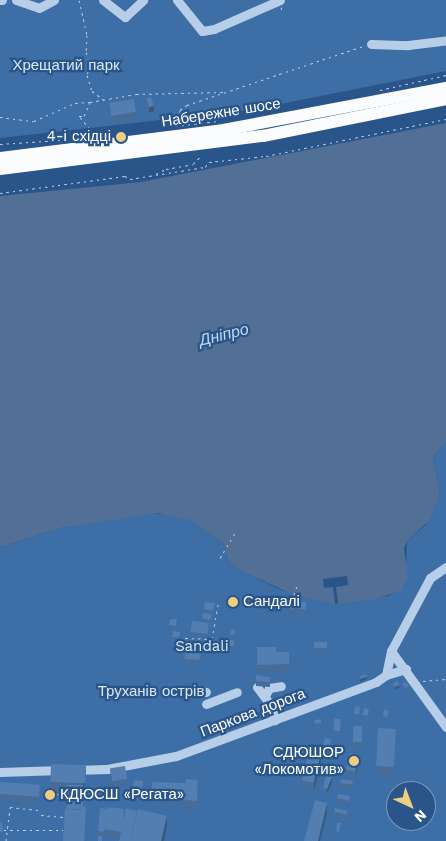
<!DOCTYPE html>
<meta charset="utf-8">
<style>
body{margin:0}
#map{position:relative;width:446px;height:841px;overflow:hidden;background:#29558a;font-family:"Work Sans",sans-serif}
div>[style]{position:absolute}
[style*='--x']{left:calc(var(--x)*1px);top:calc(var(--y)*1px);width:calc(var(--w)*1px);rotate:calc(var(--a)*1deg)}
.green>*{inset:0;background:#3e6ea6}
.water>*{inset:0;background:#526f95}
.pier>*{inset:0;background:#29558a}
.path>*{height:1px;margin-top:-0.5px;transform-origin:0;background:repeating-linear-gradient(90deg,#b7cee9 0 2.5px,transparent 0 6.5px)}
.minor>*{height:9px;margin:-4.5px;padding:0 4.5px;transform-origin:4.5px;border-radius:4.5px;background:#b7cee9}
.major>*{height:12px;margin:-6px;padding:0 6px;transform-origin:6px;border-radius:6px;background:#fafcfe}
.wall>*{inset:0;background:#476c98;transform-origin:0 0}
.shaded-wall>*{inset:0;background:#39587c}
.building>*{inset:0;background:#527eb1;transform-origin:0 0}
.dots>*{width:14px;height:14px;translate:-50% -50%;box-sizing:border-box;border:2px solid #29558a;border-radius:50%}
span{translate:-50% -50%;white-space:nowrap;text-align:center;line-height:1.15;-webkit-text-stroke:4.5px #29558a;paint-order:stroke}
.park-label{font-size:15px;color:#dbe8f7}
.street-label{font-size:15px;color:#fff}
.poi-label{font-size:15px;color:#fff}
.right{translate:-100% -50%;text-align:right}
.left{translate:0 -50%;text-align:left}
.water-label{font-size:16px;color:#c3d8f0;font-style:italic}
.north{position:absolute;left:386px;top:781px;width:50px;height:50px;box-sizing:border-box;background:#29558a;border:1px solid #7f99b9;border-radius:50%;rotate:137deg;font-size:14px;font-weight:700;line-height:20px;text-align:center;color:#fff}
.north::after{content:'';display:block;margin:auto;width:18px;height:22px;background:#f0ce7f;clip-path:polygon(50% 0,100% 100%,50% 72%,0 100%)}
</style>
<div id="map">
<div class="green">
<i style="clip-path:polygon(0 0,446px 0,446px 71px,250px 110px,0 138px)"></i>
<i style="clip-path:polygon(evenodd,446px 443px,446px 841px,0 841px,0 547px,60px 528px,146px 513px,177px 515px,190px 520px,223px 543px,229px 562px,239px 570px,281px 590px,335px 604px,388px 596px,405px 586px,407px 541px,426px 525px,437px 503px,440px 489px,433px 461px,434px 455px,446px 443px,396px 791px,426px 791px,426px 821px,396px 821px,396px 791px)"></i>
</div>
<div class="water">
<i style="clip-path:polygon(446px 123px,446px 443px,434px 455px,433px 461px,440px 489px,437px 503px,429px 521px,407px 541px,404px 548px,408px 578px,402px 590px,376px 599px,335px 604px,294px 595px,239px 570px,229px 562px,223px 543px,190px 520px,158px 513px,60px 528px,0 547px,0 196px,141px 182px)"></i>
</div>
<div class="pier">
<i style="clip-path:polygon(347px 576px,348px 585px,336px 587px,338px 603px,335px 604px,333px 587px,324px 588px,323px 579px)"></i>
</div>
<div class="path">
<i style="--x:79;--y:0;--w:36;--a:77"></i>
<i style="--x:87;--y:35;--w:17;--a:93"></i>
<i style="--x:86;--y:52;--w:14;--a:73"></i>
<i style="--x:90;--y:65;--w:10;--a:107"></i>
<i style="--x:87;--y:75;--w:17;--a:73"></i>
<i style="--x:92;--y:91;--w:15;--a:37"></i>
<i style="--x:281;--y:7;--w:7;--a:74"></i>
<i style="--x:380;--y:90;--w:68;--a:-12.8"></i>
<i style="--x:0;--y:117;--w:34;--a:7"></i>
<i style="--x:34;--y:121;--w:45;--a:-23.7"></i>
<i style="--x:75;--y:103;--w:15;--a:-4"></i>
<i style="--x:180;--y:125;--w:15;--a:-90"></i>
<i style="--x:180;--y:110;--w:9;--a:-36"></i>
<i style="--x:187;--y:105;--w:186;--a:-18.5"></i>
<i style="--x:175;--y:126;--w:44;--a:-6.5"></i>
<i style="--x:91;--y:138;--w:9;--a:-96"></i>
<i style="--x:90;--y:129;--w:17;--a:-130"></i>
<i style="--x:79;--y:116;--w:5;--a:0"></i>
<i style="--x:84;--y:116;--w:15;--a:-67"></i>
<i style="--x:90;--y:102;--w:47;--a:-9.9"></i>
<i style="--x:136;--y:94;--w:89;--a:-1.3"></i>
<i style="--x:0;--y:144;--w:60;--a:-3.8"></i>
<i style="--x:156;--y:174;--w:11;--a:-27"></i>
<i style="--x:166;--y:169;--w:27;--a:-10"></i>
<i style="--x:193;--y:164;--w:11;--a:-45"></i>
<i style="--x:0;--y:193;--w:126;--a:-7.7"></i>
<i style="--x:125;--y:176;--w:6;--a:31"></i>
<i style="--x:130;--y:179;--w:76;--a:-9.1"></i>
<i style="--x:205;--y:167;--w:6;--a:-51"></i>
<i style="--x:209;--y:162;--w:57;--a:-6"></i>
<i style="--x:266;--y:156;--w:184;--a:-11.6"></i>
<i style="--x:220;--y:558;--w:31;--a:-59"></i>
<i style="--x:294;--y:595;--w:13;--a:-72"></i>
<i style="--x:185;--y:638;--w:27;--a:2"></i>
<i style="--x:212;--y:639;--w:35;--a:-80"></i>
<i style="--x:423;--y:681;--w:23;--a:-5"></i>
<i style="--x:43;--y:794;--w:24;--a:2"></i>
<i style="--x:41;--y:815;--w:23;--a:5"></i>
<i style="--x:4;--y:830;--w:59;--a:0"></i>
<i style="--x:6;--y:841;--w:34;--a:-83"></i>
<i style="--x:10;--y:807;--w:31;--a:6"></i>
</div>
<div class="minor">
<i style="--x:0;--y:0;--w:2;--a:0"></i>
<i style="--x:16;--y:0;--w:24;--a:19"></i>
<i style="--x:39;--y:8;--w:17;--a:-28"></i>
<i style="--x:103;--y:0;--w:28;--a:38"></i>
<i style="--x:125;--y:17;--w:25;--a:-43"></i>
<i style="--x:177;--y:0;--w:40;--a:51"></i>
<i style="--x:202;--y:31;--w:12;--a:-9"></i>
<i style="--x:214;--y:29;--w:72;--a:-23.7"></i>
<i style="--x:371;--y:44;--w:37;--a:2"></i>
<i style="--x:408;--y:45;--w:38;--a:-7"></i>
<i style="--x:391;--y:651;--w:94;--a:54.1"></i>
<i style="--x:386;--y:675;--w:21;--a:-17"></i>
<i style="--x:257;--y:687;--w:21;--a:53"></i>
<i style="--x:270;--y:704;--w:17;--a:73"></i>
<i style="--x:199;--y:691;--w:7;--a:8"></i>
<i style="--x:265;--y:696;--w:9;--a:-63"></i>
<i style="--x:269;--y:688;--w:12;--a:-9"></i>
<i style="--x:206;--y:704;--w:33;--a:-21"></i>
<i style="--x:75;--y:770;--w:32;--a:-2"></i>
<i style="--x:107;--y:769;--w:70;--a:-10.7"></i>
<i style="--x:176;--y:756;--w:213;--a:-20.3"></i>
<i style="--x:376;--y:682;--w:12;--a:-35"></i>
<i style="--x:386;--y:675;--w:25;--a:-78"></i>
<i style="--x:391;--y:651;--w:83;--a:-61.9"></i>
<i style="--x:430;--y:578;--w:19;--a:-35"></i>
<i style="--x:0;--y:772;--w:62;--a:-1.8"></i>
</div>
<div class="major">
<i style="--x:0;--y:158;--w:220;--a:-7.1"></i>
<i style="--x:218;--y:131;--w:232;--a:-10.7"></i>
<i style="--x:0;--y:169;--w:265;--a:-7.2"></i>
<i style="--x:263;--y:136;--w:187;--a:-11.4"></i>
</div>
<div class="wall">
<i style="clip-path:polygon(146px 99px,154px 111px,149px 113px,146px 103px)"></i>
<i style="clip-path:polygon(109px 102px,136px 112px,136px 119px,112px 123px,109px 109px)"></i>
<i style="left:290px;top:602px;width:16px;height:12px"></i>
<i style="clip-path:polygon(215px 603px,213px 613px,204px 612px,204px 609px)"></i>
<i style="clip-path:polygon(212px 617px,211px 622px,202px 621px,202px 618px)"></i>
<i style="left:170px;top:619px;width:7px;height:8px"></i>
<i style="left:192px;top:621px;width:17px;height:13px;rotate:7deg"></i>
<i style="clip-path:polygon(231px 630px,235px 630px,234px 638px,230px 637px)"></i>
<i style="left:173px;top:631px;width:7px;height:8px;rotate:8deg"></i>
<i style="clip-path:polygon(229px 640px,234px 640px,234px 649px,228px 648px)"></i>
<i style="left:327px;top:642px;width:11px;height:13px;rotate:90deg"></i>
<i style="clip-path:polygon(257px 647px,276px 652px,289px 652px,289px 671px,257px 672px)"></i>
<i style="left:185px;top:651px;width:15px;height:13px;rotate:4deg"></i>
<i style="clip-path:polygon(256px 675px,270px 677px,270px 687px,256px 686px)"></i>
<i style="left:355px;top:706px;width:5px;height:10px;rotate:11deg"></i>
<i style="left:364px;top:708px;width:5px;height:9px;rotate:11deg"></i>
<i style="clip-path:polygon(389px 713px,387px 720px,383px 719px,383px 716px)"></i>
<i style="clip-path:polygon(321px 719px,321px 725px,315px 726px,315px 720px)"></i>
<i style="clip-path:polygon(334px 719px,341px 719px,340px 736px,334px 736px)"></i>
<i style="left:353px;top:726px;width:9px;height:21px"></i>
<i style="left:378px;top:728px;width:18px;height:47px;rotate:3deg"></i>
<i style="clip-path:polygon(331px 741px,330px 749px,323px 747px,323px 745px)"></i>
<i style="clip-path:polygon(359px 760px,356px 777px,346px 775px,346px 770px)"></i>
<i style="clip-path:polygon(321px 762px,314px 791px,302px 788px,302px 780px)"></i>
<i style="clip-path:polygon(110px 769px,127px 779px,127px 783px,112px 786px)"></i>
<i style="clip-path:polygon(86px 775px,83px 792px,82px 806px,86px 816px,66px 792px,50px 791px,50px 782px)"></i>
<i style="left:134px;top:780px;width:9px;height:19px;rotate:6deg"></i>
<i style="clip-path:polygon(0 782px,40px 792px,39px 804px,0 801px)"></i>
<i style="clip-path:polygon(152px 782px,198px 787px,197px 808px,184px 807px,184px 803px,152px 802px)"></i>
<i style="clip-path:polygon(332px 782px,327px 793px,323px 793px,323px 788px)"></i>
<i style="clip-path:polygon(340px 783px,353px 786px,352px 790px,340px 788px)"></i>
<i style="clip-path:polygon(337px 798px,350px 801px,349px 805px,337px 803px)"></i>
<i style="clip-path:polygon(100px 808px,124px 818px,167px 825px,119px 839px,102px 836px,98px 841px)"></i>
<i style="clip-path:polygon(334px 812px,348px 816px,347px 820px,334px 817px)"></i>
</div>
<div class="shaded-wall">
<i style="clip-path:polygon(154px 106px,154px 111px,149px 113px,149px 108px)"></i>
<i style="clip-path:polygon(367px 677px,367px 679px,360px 682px,360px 679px)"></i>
<i style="clip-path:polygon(399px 685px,399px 688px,395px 689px,395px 687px)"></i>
<i style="clip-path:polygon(321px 754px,321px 762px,314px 791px,314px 783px)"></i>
<i style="clip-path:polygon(359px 755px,359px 760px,356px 777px,356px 772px)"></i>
<i style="clip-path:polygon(86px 765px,86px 775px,83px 792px,81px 819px,83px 783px)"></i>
<i style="clip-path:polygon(332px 777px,332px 782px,327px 793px,327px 789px)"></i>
<i style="clip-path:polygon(327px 803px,327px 813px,320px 841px,318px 841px)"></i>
<i style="clip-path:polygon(167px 816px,167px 825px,164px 841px,161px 841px)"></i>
</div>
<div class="building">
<i style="left:151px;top:97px;width:9px;height:5px;rotate:72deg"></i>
<i style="left:134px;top:99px;width:13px;height:25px;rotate:81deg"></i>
<i style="clip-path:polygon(205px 602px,215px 603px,213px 611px,204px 609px)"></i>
<i style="left:290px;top:602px;width:16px;height:7px"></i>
<i style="clip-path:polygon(203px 613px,212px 614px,211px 620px,202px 618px)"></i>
<i style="clip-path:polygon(170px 619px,177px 619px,176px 626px,169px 625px)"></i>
<i style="left:192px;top:621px;width:17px;height:11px;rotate:7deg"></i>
<i style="clip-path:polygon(231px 630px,235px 630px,234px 635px,230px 635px)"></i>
<i style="clip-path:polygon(173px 631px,180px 632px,179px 637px,172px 637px)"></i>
<i style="clip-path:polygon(229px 640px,234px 640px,234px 646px,228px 646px)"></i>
<i style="left:327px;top:642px;width:6px;height:13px;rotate:90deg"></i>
<i style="clip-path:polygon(257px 647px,276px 647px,276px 652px,289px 652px,289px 664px,257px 665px)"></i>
<i style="left:185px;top:651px;width:15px;height:8px;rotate:4deg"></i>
<i style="left:366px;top:674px;width:3px;height:7px;rotate:72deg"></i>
<i style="clip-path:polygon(256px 675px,270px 677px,270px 682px,256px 681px)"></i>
<i style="clip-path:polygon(398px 681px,399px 685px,395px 687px,393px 683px)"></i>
<i style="clip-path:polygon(406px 682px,409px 686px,405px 688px,402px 684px)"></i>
<i style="clip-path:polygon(355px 706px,360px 707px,359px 714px,354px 714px)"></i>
<i style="left:364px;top:708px;width:5px;height:7px;rotate:11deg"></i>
<i style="clip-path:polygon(384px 709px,389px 711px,387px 717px,383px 716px)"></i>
<i style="clip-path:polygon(321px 719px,321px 723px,315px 724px,315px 720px)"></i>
<i style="clip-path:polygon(334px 719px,341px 719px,340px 731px,334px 731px)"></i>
<i style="left:353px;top:726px;width:9px;height:16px"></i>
<i style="left:378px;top:728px;width:18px;height:38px;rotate:3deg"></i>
<i style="clip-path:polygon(325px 738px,331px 739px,330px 746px,323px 745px)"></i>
<i style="left:309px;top:751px;width:12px;height:30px;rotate:14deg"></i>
<i style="left:350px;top:753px;width:9px;height:17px;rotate:13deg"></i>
<i style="left:51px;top:764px;width:35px;height:18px;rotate:2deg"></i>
<i style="left:125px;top:766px;width:13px;height:15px;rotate:81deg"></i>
<i style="clip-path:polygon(326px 776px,332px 777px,327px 789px,323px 788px)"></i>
<i style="clip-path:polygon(186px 779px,198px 780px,197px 801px,184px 800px,185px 796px,152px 794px,152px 782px,185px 783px)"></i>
<i style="left:341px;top:779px;width:12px;height:4px;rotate:9deg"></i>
<i style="left:134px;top:780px;width:9px;height:14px;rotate:6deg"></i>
<i style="left:0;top:782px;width:40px;height:12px;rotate:4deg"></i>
<i style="left:67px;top:785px;width:16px;height:24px"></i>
<i style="clip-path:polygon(338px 794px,350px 796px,349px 801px,337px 798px)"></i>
<i style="clip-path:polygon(315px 800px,327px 803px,318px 841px,304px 841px)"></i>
<i style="clip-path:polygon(81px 806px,86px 807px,84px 841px,63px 841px,65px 809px,81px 810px)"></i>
<i style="clip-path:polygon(107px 807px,124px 809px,123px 822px,126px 808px,137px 811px,130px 841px,119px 841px,121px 832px,104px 829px)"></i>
<i style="clip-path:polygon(100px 808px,107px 809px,104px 832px,98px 831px)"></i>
<i style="left:335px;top:808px;width:13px;height:4px;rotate:13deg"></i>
<i style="clip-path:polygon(138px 809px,167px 816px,161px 841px,130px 841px)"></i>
<i style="clip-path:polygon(0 823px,2px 823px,3px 832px,0 832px)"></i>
<i style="clip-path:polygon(337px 823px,341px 823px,339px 832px,336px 831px)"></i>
<i style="left:98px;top:836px;width:4px;height:5px"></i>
</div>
<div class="dots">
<i style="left:121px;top:137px;background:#f0ce7f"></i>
<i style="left:233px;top:602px;background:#f0ce7f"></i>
<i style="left:354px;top:761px;background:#f0ce7f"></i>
<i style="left:50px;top:795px;background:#f0ce7f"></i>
</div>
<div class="park-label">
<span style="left:66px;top:66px">Хрещатий парк</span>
<span style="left:202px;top:647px">Sandali</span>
<span style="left:151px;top:692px">Труханів острів</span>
</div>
<div class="street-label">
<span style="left:221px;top:113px;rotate:-9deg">Набережне шосе</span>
<span style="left:253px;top:713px;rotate:-21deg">Паркова дорога</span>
</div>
<div class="poi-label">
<span class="right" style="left:111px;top:137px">4-і східці</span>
<span class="left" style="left:243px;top:602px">Сандалі</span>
<span class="right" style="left:344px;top:761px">СДЮШОР<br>«Локомотив»</span>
<span class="left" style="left:60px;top:795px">КДЮСШ «Регата»</span>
</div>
<div class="water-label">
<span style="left:224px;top:335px;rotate:-14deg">Дніпро</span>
</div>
<div class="north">N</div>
</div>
